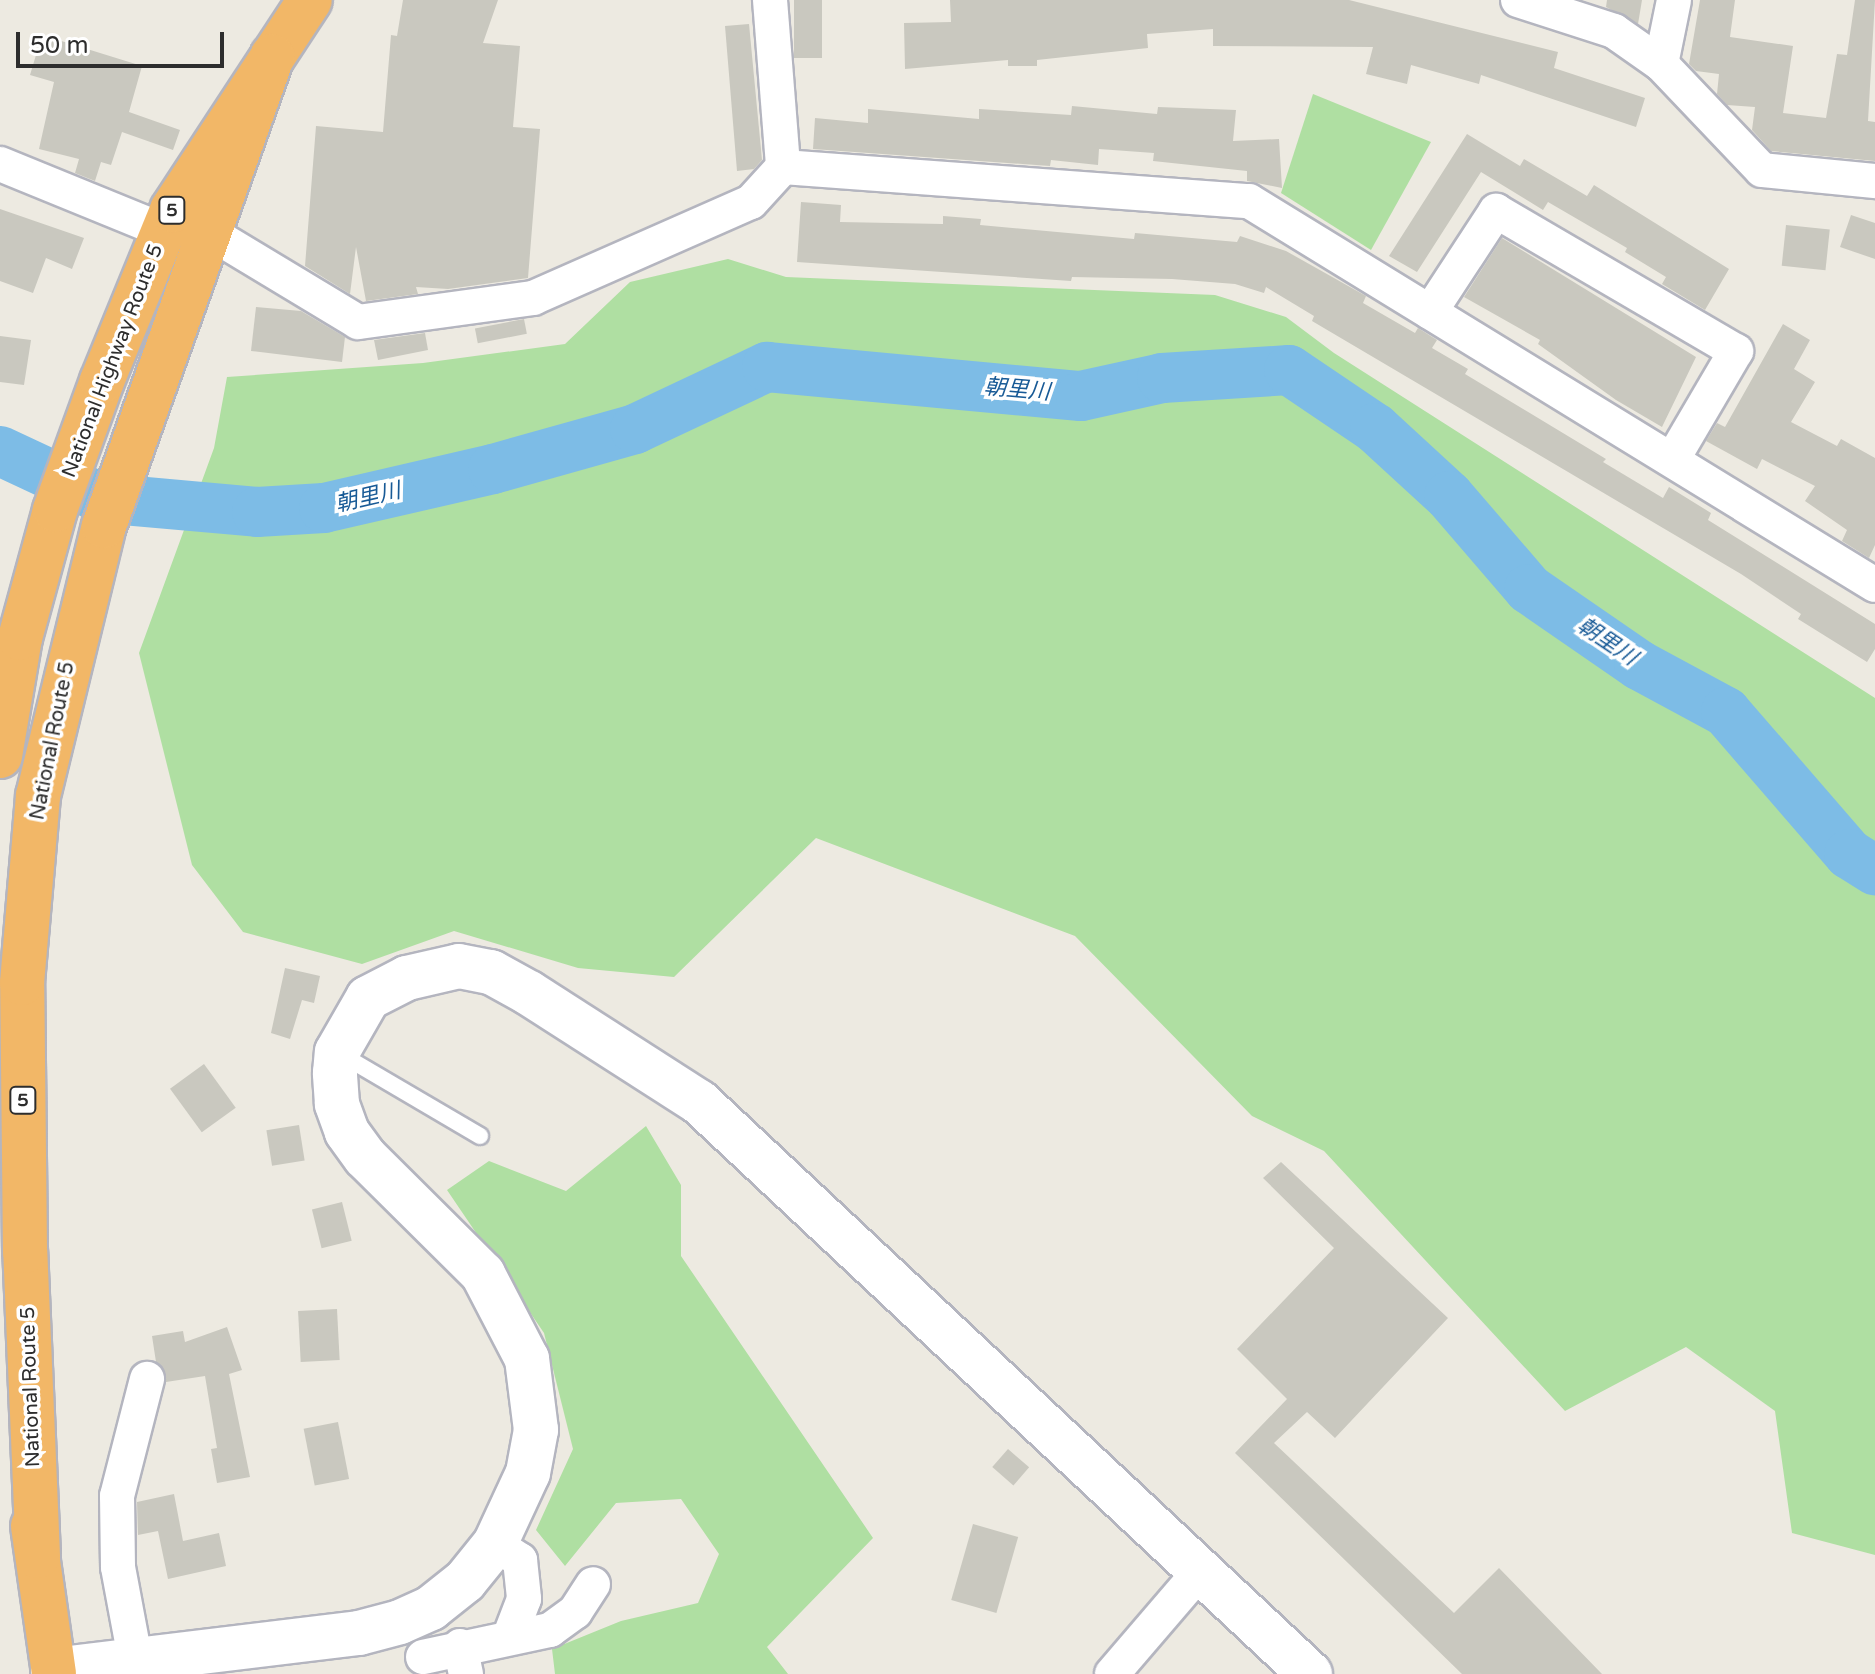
<!DOCTYPE html>
<meta charset="utf-8">
<style>
body{margin:0}
#map{position:relative;width:1875px;height:1674px;overflow:hidden;background:#edeae1;font-family:"Varela Round","Noto Sans JP",sans-serif}
div>[style]{position:absolute}
[style*='--x']{left:calc(var(--x)*1px);top:calc(var(--y)*1px);width:calc(var(--w)*1px);rotate:calc(var(--a)*1deg)}
.green>*{inset:0;background:#afdfa2}
.river>*{height:50px;margin:-25px;padding:0 25px;transform-origin:25px;border-radius:25px;background:#7dbce6}
.building>*{inset:0;background:#c9c8bf;transform-origin:0 0}
.roads{filter:drop-shadow(2px 0 #b4b5bf) drop-shadow(-2px 0 #b4b5bf) drop-shadow(0 2px #b4b5bf) drop-shadow(0 -2px #b4b5bf)}
.lane>*{height:16px;margin:-8px;padding:0 8px;transform-origin:8px;border-radius:8px;background:#fff}
.street>*{height:34px;margin:-17px;padding:0 17px;transform-origin:17px;border-radius:17px;background:#fff}
.secondary>*{height:44px;margin:-22px;padding:0 22px;transform-origin:22px;border-radius:22px;background:#fff}
.highway>*{height:44px;margin:-22px;padding:0 22px;transform-origin:22px;border-radius:22px;background:#f2b767}
span{translate:-50% -50%;white-space:nowrap;text-align:center;line-height:1.15;-webkit-text-stroke:7px #fff;paint-order:stroke}
.shield-label span{padding:2px 6px;background:#fff;border:2px solid;border-radius:6px;-webkit-text-stroke-width:0}
.shield-label{font-size:18px;color:#2d2d2d;font-weight:700}
.street-label{font-size:20px;color:#2d2d2d}
.water-label{font-size:22px;color:#185a96;font-style:italic}
.scale{position:absolute;left:16px;top:32px;width:208px;height:36px;box-sizing:border-box;border:4px solid #2d2d2d;border-top:0;padding-left:10px;font-size:24px;line-height:28px;white-space:nowrap;color:#2d2d2d;-webkit-text-stroke:6px #fff;paint-order:stroke}
</style>
<div id="map">
<div class="green">
<i style="clip-path:polygon(1313px 94px,1431px 142px,1371px 250px,1281px 193px)"></i>
<i style="clip-path:polygon(728px 259px,786px 277px,1215px 295px,1286px 317px,1334px 353px,1875px 698px,1875px 1555px,1792px 1533px,1775px 1411px,1686px 1347px,1565px 1411px,1324px 1151px,1252px 1116px,1075px 936px,816px 838px,674px 977px,578px 968px,454px 931px,362px 964px,243px 932px,192px 865px,139px 653px,214px 448px,227px 377px,423px 363px,565px 344px,630px 282px)"></i>
<i style="clip-path:polygon(646px 1126px,681px 1185px,681px 1256px,873px 1538px,767px 1647px,788px 1674px,555px 1674px,552px 1649px,621px 1621px,698px 1603px,719px 1554px,681px 1499px,616px 1503px,565px 1566px,536px 1530px,573px 1449px,544px 1333px,447px 1190px,489px 1161px,566px 1191px)"></i>
</div>
<div class="river">
<i style="--x:0;--y:451;--w:111;--a:25"></i>
<i style="--x:101;--y:498;--w:157;--a:5.1"></i>
<i style="--x:257;--y:512;--w:67;--a:-3.4"></i>
<i style="--x:324;--y:508;--w:173;--a:-13"></i>
<i style="--x:493;--y:469;--w:148;--a:-15.7"></i>
<i style="--x:635;--y:429;--w:146;--a:-25.2"></i>
<i style="--x:767;--y:367;--w:315;--a:5.3"></i>
<i style="--x:1081;--y:396;--w:83;--a:-12.5"></i>
<i style="--x:1162;--y:378;--w:127;--a:-3.6"></i>
<i style="--x:1289;--y:370;--w:104;--a:34"></i>
<i style="--x:1375;--y:428;--w:100;--a:42.6"></i>
<i style="--x:1449;--y:496;--w:123;--a:49.3"></i>
<i style="--x:1529;--y:589;--w:134;--a:34.6"></i>
<i style="--x:1639;--y:665;--w:99;--a:28.4"></i>
<i style="--x:1726;--y:712;--w:188;--a:49.1"></i>
<i style="--x:1849;--y:854;--w:31;--a:32"></i>
</div>
<div class="building">
<i style="clip-path:polygon(403px 0,498px 0,483px 43px,520px 46px,513px 127px,540px 129px,528px 278px,448px 289px,416px 287px,418px 294px,366px 301px,356px 247px,350px 294px,305px 266px,316px 126px,383px 132px,391px 35px,397px 36px)"></i>
<i style="left:794px;top:0;width:28px;height:58px"></i>
<i style="clip-path:polygon(950px 0,1349px 0,1558px 52px,1554px 68px,1645px 98px,1636px 127px,1481px 75px,1479px 84px,1411px 65px,1407px 84px,1366px 74px,1373px 47px,1213px 46px,1213px 29px,1147px 34px,1148px 48px,1037px 60px,1037px 66px,1008px 66px,1008px 60px,905px 69px,904px 23px,951px 22px)"></i>
<i style="clip-path:polygon(1607px 0,1642px 0,1638px 24px,1606px 7px)"></i>
<i style="clip-path:polygon(1700px 0,1735px 0,1730px 37px,1793px 46px,1783px 113px,1826px 118px,1837px 54px,1847px 55px,1855px 0,1875px 0,1868px 121px,1875px 122px,1875px 161px,1771px 151px,1752px 130px,1755px 107px,1727px 105px,1717px 94px,1719px 74px,1696px 71px,1689px 64px)"></i>
<i style="clip-path:polygon(749px 24px,762px 160px,754px 169px,737px 171px,725px 26px)"></i>
<i style="clip-path:polygon(42px 35px,142px 66px,129px 112px,180px 130px,173px 150px,122px 132px,111px 165px,101px 162px,95px 181px,75px 173px,79px 159px,39px 149px,54px 82px,30px 75px)"></i>
<i style="clip-path:polygon(1072px 106px,1157px 114px,1158px 107px,1236px 110px,1233px 141px,1279px 139px,1282px 188px,1247px 181px,1247px 171px,1153px 161px,1154px 153px,1099px 149px,1098px 165px,1051px 160px,1050px 166px,813px 149px,815px 118px,868px 123px,868px 109px,979px 119px,979px 109px,1071px 115px)"></i>
<i style="clip-path:polygon(1467px 134px,1520px 166px,1524px 159px,1587px 196px,1594px 185px,1729px 269px,1705px 310px,1662px 284px,1666px 277px,1625px 252px,1627px 248px,1548px 202px,1543px 210px,1481px 172px,1417px 272px,1389px 256px)"></i>
<i style="clip-path:polygon(801px 202px,841px 205px,840px 222px,943px 224px,943px 216px,981px 219px,980px 225px,1134px 239px,1135px 233px,1237px 242px,1240px 236px,1286px 251px,1366px 296px,1363px 303px,1415px 333px,1418px 328px,1437px 340px,1432px 348px,1468px 369px,1465px 374px,1606px 459px,1603px 462px,1663px 498px,1669px 487px,1711px 513px,1708px 520px,1875px 624px,1875px 649px,1867px 662px,1798px 619px,1801px 614px,1741px 574px,1312px 321px,1314px 316px,1266px 287px,1264px 293px,1235px 284px,1172px 279px,1072px 277px,1071px 281px,797px 262px)"></i>
<i style="clip-path:polygon(0 209px,84px 238px,72px 269px,46px 258px,33px 293px,0 281px)"></i>
<i style="clip-path:polygon(1851px 215px,1875px 223px,1875px 259px,1840px 247px)"></i>
<i style="left:1786px;top:225px;width:44px;height:41px;rotate:6deg"></i>
<i style="clip-path:polygon(1502px 238px,1696px 357px,1662px 427px,1616px 400px,1538px 344px,1540px 340px,1464px 297px)"></i>
<i style="clip-path:polygon(256px 307px,301px 311px,345px 337px,342px 362px,251px 351px)"></i>
<i style="left:524px;top:319px;width:15px;height:50px;rotate:79deg"></i>
<i style="clip-path:polygon(1783px 324px,1810px 340px,1794px 369px,1815px 382px,1791px 422px,1837px 446px,1841px 439px,1875px 458px,1875px 545px,1869px 558px,1842px 541px,1847px 530px,1805px 501px,1815px 486px,1762px 459px,1757px 469px,1706px 441px,1717px 423px,1725px 427px)"></i>
<i style="clip-path:polygon(425px 333px,428px 350px,378px 360px,374px 340px)"></i>
<i style="clip-path:polygon(0 336px,31px 340px,24px 385px,0 382px)"></i>
<i style="clip-path:polygon(285px 968px,320px 976px,314px 1003px,302px 1000px,290px 1039px,271px 1033px)"></i>
<i style="left:204px;top:1064px;width:54px;height:42px;rotate:54deg"></i>
<i style="left:299px;top:1125px;width:36px;height:33px;rotate:81deg"></i>
<i style="clip-path:polygon(1281px 1162px,1448px 1318px,1335px 1438px,1307px 1412px,1274px 1443px,1454px 1613px,1499px 1568px,1602px 1674px,1462px 1674px,1235px 1453px,1287px 1399px,1237px 1349px,1334px 1248px,1263px 1178px)"></i>
<i style="left:342px;top:1202px;width:40px;height:31px;rotate:76deg"></i>
<i style="left:337px;top:1309px;width:51px;height:39px;rotate:87deg"></i>
<i style="clip-path:polygon(227px 1327px,242px 1370px,229px 1374px,250px 1477px,217px 1483px,211px 1449px,217px 1448px,205px 1376px,166px 1382px,156px 1362px,152px 1336px,183px 1331px,185px 1342px)"></i>
<i style="left:338px;top:1422px;width:58px;height:35px;rotate:79deg"></i>
<i style="left:1008px;top:1449px;width:28px;height:24px;rotate:41deg"></i>
<i style="clip-path:polygon(174px 1494px,183px 1541px,219px 1533px,226px 1566px,168px 1579px,158px 1531px,138px 1535px,137px 1502px)"></i>
<i style="left:973px;top:1524px;width:47px;height:79px;rotate:16deg"></i>
</div>
<div class="roads">
<div class="lane">
<i style="--x:342;--y:1055;--w:160;--a:30.4"></i>
</div>
<div class="street">
<i style="--x:770;--y:0;--w:168;--a:85.5"></i>
<i style="--x:783;--y:167;--w:467;--a:4.2"></i>
<i style="--x:1249;--y:201;--w:734;--a:31.53"></i>
<i style="--x:1518;--y:0;--w:101;--a:17.9"></i>
<i style="--x:1614;--y:31;--w:57;--a:35.1"></i>
<i style="--x:1661;--y:64;--w:146;--a:46.4"></i>
<i style="--x:1762;--y:170;--w:114;--a:5.6"></i>
<i style="--x:1661;--y:64;--w:65;--a:-78.5"></i>
<i style="--x:0;--y:164;--w:177;--a:22.2"></i>
<i style="--x:189;--y:220;--w:197;--a:31.1"></i>
<i style="--x:358;--y:322;--w:177;--a:-7.8"></i>
<i style="--x:533;--y:298;--w:238;--a:-23.8"></i>
<i style="--x:751;--y:202;--w:47;--a:-47.6"></i>
<i style="--x:1430;--y:312;--w:121;--a:-56.8"></i>
<i style="--x:1496;--y:211;--w:278;--a:30.3"></i>
<i style="--x:1736;--y:351;--w:126;--a:120.4"></i>
<i style="--x:495;--y:1544;--w:30;--a:33"></i>
<i style="--x:520;--y:1560;--w:39;--a:84"></i>
<i style="--x:524;--y:1599;--w:40;--a:111"></i>
<i style="--x:460;--y:1646;--w:29;--a:78"></i>
<i style="--x:423;--y:1657;--w:130;--a:-12"></i>
<i style="--x:550;--y:1630;--w:31;--a:-36"></i>
<i style="--x:575;--y:1612;--w:33;--a:-57"></i>
<i style="--x:135;--y:1658;--w:93;--a:-100.6"></i>
<i style="--x:118;--y:1567;--w:71;--a:-90.8"></i>
<i style="--x:117;--y:1496;--w:121;--a:-75.6"></i>
<i style="--x:1112;--y:1674;--w:137;--a:-49.4"></i>
</div>
<div class="secondary">
<i style="--x:53;--y:1670;--w:308;--a:-6.9"></i>
<i style="--x:359;--y:1633;--w:42;--a:-15"></i>
<i style="--x:400;--y:1622;--w:34;--a:-24"></i>
<i style="--x:431;--y:1608;--w:43;--a:-38.5"></i>
<i style="--x:465;--y:1581;--w:48;--a:-51"></i>
<i style="--x:495;--y:1544;--w:78;--a:-65.1"></i>
<i style="--x:528;--y:1473;--w:44;--a:-79.5"></i>
<i style="--x:536;--y:1430;--w:72;--a:-97.2"></i>
<i style="--x:527;--y:1359;--w:96;--a:-117.4"></i>
<i style="--x:483;--y:1274;--w:166;--a:-135.2"></i>
<i style="--x:365;--y:1157;--w:31;--a:-126"></i>
<i style="--x:347;--y:1132;--w:30;--a:-110"></i>
<i style="--x:337;--y:1104;--w:31;--a:-94"></i>
<i style="--x:335;--y:1073;--w:21;--a:-85"></i>
<i style="--x:337;--y:1052;--w:62;--a:-60.1"></i>
<i style="--x:368;--y:998;--w:44;--a:-27.1"></i>
<i style="--x:407;--y:978;--w:53;--a:-13"></i>
<i style="--x:459;--y:966;--w:33;--a:11"></i>
<i style="--x:491;--y:972;--w:43;--a:28.9"></i>
<i style="--x:529;--y:993;--w:202;--a:32.7"></i>
<i style="--x:699;--y:1102;--w:837;--a:43.11"></i>
</div>
<div class="highway">
<i style="--x:0;--y:756;--w:120;--a:-80.4"></i>
<i style="--x:20;--y:638;--w:133;--a:-74.7"></i>
<i style="--x:55;--y:510;--w:137;--a:-70"></i>
<i style="--x:102;--y:381;--w:185;--a:-67.7"></i>
<i style="--x:172;--y:210;--w:251;--a:-56.7"></i>
<i style="--x:33;--y:1526;--w:149;--a:81.9"></i>
<i style="--x:38;--y:1556;--w:305;--a:-92.4"></i>
<i style="--x:25;--y:1251;--w:268;--a:-90.6"></i>
<i style="--x:22;--y:983;--w:188;--a:-85.1"></i>
<i style="--x:38;--y:796;--w:278;--a:-76.3"></i>
<i style="--x:104;--y:526;--w:499;--a:-70.3"></i>
</div>
</div>
<div class="shield-label">
<span style="left:172px;top:210px">5</span>
<span style="left:23px;top:1100px">5</span>
</div>
<div class="street-label">
<span style="left:113px;top:361px;rotate:-69deg">National Highway Route 5</span>
<span style="left:53px;top:741px;rotate:-79deg">National Route 5</span>
<span style="left:31px;top:1387px;rotate:-92deg">National Route 5</span>
</div>
<div class="water-label">
<span style="left:1017px;top:390px;rotate:5deg">朝里川</span>
<span style="left:368px;top:498px;rotate:-13deg">朝里川</span>
<span style="left:1607px;top:642px;rotate:34deg">朝里川</span>
</div>
<div class="scale">50 m</div>
</div>
